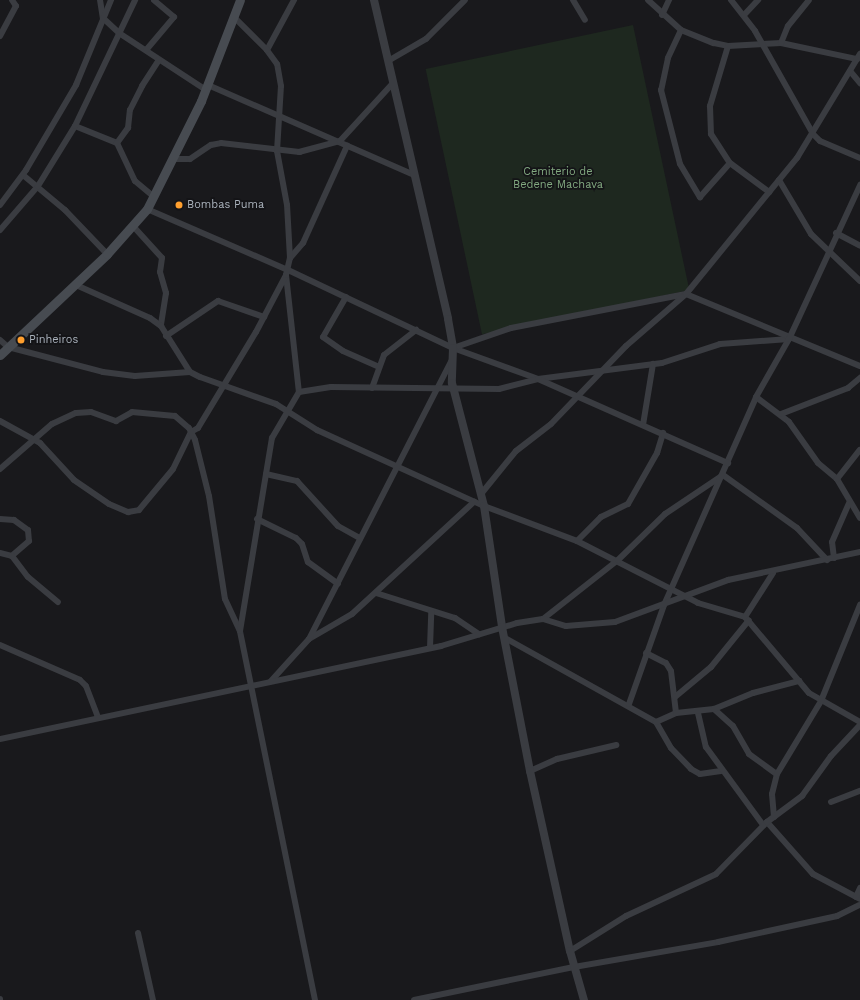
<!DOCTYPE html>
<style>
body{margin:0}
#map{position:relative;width:860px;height:1000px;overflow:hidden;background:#19191c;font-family:"Work Sans",sans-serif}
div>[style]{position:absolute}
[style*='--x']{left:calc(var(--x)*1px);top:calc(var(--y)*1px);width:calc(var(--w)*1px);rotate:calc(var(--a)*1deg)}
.green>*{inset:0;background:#1e281f;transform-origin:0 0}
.minor>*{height:6px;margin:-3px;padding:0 3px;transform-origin:3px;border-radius:3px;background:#3a3c41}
.tertiary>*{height:8px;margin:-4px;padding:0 4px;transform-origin:4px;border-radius:4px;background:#3a3c41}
.secondary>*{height:9px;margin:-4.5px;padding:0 4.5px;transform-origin:4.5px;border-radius:4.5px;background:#474b51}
.dots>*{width:11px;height:11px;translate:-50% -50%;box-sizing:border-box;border:2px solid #141417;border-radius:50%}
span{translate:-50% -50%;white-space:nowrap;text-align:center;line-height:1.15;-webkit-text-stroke:3.5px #141417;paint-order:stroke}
.park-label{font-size:11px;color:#82a980}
.poi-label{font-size:11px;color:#aab2bc}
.left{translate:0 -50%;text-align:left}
</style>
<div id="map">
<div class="green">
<i style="left:633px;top:25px;width:271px;height:212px;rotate:78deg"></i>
</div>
<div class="minor">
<i style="--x:100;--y:0;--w:18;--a:81"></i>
<i style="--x:103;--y:18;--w:22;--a:43"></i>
<i style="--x:119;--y:33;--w:104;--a:33.2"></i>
<i style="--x:573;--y:0;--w:23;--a:59"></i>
<i style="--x:648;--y:0;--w:45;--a:42.3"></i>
<i style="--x:681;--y:30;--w:35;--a:22"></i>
<i style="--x:714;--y:43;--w:14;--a:12"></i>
<i style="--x:728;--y:46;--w:53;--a:-3.2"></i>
<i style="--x:781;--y:43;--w:78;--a:11.9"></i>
<i style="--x:731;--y:0;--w:39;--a:52"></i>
<i style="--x:755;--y:31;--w:118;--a:60.6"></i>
<i style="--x:813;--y:134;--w:10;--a:45"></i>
<i style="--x:820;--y:141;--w:43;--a:23"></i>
<i style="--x:662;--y:15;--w:17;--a:-65"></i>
<i style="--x:744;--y:15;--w:21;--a:-47"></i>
<i style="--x:681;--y:30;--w:31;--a:115"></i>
<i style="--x:668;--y:58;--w:33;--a:102"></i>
<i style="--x:661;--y:90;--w:76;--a:75.6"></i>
<i style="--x:680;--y:164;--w:39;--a:59"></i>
<i style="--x:700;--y:197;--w:45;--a:-48.6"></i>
<i style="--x:0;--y:36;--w:34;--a:-62"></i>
<i style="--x:16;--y:6;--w:7;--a:-124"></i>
<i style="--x:781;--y:43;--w:18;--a:-68"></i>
<i style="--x:788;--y:26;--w:33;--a:-51"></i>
<i style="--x:728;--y:46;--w:63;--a:106.7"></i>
<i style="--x:710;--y:106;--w:28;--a:88"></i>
<i style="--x:711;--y:134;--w:35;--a:57"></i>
<i style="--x:730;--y:163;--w:49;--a:36.6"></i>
<i style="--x:147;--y:49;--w:42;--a:-49.8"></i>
<i style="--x:174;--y:17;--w:26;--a:-140"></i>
<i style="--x:267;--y:50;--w:57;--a:-61.6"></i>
<i style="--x:388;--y:61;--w:44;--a:-30.1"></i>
<i style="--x:426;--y:39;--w:55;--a:-45"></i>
<i style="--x:850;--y:71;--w:16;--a:50"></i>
<i style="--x:208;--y:85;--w:225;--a:23.6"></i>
<i style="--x:75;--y:126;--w:45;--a:22"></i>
<i style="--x:117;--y:143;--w:19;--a:-54"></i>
<i style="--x:128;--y:128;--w:18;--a:-84"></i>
<i style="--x:130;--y:110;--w:27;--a:-63"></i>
<i style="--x:142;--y:86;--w:31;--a:-57"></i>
<i style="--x:117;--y:143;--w:42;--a:64.7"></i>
<i style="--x:135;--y:181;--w:25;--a:40"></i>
<i style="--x:174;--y:159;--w:16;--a:0"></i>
<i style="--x:190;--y:159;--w:25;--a:-34"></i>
<i style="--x:211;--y:145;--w:10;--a:-11"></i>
<i style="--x:221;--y:143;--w:79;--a:6.6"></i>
<i style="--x:299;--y:152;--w:42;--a:-15"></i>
<i style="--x:340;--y:141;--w:79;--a:-47.6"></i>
<i style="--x:23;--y:175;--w:55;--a:39.8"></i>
<i style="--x:65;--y:210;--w:61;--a:46.3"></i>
<i style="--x:779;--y:180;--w:63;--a:59.3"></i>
<i style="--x:811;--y:234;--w:68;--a:43.8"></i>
<i style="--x:0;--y:205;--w:44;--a:-53.4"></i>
<i style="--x:26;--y:170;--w:99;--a:-59.5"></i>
<i style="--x:76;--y:85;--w:92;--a:-67.6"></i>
<i style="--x:147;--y:209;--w:154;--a:23.4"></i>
<i style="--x:288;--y:270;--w:183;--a:25.3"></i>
<i style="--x:453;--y:348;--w:90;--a:20"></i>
<i style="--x:538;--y:379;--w:125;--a:-7.4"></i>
<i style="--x:662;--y:363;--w:61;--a:-18.1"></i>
<i style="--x:720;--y:344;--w:69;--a:-4.1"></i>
<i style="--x:133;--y:226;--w:43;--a:47.8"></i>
<i style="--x:162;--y:258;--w:14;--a:98"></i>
<i style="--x:160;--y:272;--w:22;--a:74"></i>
<i style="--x:166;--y:293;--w:33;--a:99"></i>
<i style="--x:0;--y:230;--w:58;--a:-49.2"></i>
<i style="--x:38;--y:186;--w:70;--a:-58.3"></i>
<i style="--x:75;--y:126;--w:140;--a:-64.5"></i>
<i style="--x:836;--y:233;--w:27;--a:28"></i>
<i style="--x:290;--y:258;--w:20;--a:-49"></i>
<i style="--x:303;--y:243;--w:107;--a:-65.6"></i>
<i style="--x:286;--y:275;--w:118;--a:83.7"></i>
<i style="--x:76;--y:285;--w:81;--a:24"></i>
<i style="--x:150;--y:318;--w:14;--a:36"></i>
<i style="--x:161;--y:326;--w:54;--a:57.8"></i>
<i style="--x:190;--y:372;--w:11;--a:27"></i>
<i style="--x:200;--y:377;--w:81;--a:19.6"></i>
<i style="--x:276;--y:404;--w:49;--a:32.4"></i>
<i style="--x:317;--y:430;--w:183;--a:24.5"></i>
<i style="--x:484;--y:506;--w:99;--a:20.6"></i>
<i style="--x:577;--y:541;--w:136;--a:27.1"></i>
<i style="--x:698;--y:603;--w:49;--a:16.6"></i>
<i style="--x:745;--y:617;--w:99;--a:49.9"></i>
<i style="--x:809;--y:693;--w:59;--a:29.6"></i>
<i style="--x:346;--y:297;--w:46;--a:119.9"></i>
<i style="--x:323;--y:337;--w:24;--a:35"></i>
<i style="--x:343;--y:351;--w:39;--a:24"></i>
<i style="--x:166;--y:336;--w:63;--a:-33.9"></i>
<i style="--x:218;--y:301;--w:49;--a:19.2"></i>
<i style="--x:0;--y:340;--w:11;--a:41"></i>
<i style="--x:8;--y:347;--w:98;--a:14.7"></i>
<i style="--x:103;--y:372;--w:32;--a:7"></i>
<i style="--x:135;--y:376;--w:55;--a:-4.2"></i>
<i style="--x:453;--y:348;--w:61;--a:-19"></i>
<i style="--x:511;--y:328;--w:178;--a:-11"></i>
<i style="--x:686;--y:294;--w:188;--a:22.5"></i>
<i style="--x:372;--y:388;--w:35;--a:-70"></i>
<i style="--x:384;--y:355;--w:41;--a:-38"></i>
<i style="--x:756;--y:397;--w:41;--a:37.1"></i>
<i style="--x:789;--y:422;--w:50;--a:54.7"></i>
<i style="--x:818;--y:463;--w:25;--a:40"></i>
<i style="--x:837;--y:479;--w:45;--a:59.5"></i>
<i style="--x:781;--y:414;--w:72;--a:-21.2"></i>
<i style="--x:848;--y:388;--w:16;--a:-40"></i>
<i style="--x:0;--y:421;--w:46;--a:28.8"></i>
<i style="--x:40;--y:443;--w:50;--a:47.4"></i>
<i style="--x:74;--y:480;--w:42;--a:34.4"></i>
<i style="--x:109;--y:504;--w:21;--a:23"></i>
<i style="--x:128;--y:512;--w:11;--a:-10"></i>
<i style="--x:139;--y:510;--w:53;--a:-50.3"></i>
<i style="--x:173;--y:469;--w:41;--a:-64.1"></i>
<i style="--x:191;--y:432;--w:8;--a:-30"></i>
<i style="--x:198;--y:428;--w:112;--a:-58.9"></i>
<i style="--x:256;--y:332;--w:64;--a:-62.2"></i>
<i style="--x:286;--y:275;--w:17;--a:-77"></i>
<i style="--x:290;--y:258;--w:53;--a:-93.2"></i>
<i style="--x:287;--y:205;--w:55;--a:-100.5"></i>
<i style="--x:277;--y:151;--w:65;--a:-86.5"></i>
<i style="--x:281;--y:86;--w:22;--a:-100"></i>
<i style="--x:277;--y:64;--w:17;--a:-126"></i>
<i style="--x:267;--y:50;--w:47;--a:-135"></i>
<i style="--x:643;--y:425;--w:62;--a:-80.7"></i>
<i style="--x:0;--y:469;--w:69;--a:-40.9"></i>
<i style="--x:52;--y:424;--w:26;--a:-25"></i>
<i style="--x:76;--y:413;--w:15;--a:-4"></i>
<i style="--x:91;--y:412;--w:27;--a:20"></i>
<i style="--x:116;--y:421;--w:18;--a:-29"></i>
<i style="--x:132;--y:412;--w:43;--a:5.3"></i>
<i style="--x:175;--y:416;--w:18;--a:41"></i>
<i style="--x:189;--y:428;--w:13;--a:63"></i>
<i style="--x:195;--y:440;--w:58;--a:76"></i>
<i style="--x:209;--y:496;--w:104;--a:81.2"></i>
<i style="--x:225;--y:599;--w:35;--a:65"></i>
<i style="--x:266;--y:474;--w:32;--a:13"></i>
<i style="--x:297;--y:481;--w:61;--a:47.7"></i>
<i style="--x:338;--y:526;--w:25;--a:29"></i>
<i style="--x:837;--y:479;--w:37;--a:-52"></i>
<i style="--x:481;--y:494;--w:55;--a:-50.9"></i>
<i style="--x:516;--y:451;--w:44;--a:-37.6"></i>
<i style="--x:551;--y:424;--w:108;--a:-46.1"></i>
<i style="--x:626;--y:346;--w:79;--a:-40.9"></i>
<i style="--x:686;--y:294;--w:176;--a:-50.8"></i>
<i style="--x:797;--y:158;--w:122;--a:-58.8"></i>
<i style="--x:0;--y:519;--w:14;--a:4"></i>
<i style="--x:14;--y:520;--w:17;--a:36"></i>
<i style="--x:28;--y:530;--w:11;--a:85"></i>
<i style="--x:29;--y:541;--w:23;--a:139"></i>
<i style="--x:257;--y:519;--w:43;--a:26"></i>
<i style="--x:296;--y:538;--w:8;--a:45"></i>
<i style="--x:302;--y:544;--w:19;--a:72"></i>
<i style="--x:308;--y:562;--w:37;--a:36"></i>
<i style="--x:577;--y:541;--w:34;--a:-45"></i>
<i style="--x:601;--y:517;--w:30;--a:-26"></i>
<i style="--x:628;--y:504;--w:59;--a:-60.4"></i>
<i style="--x:657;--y:453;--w:21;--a:-73"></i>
<i style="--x:0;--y:553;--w:12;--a:14"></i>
<i style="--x:12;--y:556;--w:26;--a:53"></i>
<i style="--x:28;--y:577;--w:39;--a:40"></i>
<i style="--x:834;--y:558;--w:16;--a:-97"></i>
<i style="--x:832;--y:542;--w:43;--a:-66.4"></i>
<i style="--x:376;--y:593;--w:83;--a:17.6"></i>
<i style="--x:455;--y:618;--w:29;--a:34"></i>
<i style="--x:745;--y:617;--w:52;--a:-57.5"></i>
<i style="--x:543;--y:619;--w:95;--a:-38.2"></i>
<i style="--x:618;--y:560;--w:66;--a:-44.4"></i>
<i style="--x:665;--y:514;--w:70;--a:-33.9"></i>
<i style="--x:723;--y:475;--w:91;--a:35.6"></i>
<i style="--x:797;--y:528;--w:44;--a:46.8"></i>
<i style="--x:505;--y:638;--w:173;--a:29.1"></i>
<i style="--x:656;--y:722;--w:30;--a:60"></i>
<i style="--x:671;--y:748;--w:29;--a:46"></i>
<i style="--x:691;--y:769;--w:10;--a:29"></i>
<i style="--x:700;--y:774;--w:21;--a:-8"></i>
<i style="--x:309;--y:639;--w:50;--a:-30.2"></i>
<i style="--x:352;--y:614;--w:166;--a:-42.6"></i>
<i style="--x:0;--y:645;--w:87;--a:23.6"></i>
<i style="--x:80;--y:680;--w:8;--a:45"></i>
<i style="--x:86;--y:686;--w:34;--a:69"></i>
<i style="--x:430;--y:648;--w:36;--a:-88"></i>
<i style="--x:646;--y:653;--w:22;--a:27"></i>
<i style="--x:666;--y:663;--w:9;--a:58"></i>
<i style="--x:671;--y:671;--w:42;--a:83.2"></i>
<i style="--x:271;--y:681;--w:57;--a:-47.9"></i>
<i style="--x:309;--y:639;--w:312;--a:-62.9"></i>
<i style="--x:675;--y:697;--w:47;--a:-39.8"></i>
<i style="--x:711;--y:667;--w:60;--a:-51"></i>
<i style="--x:629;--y:704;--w:105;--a:-70.5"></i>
<i style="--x:664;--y:605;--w:227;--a:-66.1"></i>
<i style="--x:756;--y:397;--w:67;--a:-60.4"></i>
<i style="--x:789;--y:339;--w:170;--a:-65.2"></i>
<i style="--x:714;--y:709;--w:25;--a:42"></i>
<i style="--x:733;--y:726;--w:32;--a:60"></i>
<i style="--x:749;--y:754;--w:34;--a:36"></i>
<i style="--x:698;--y:713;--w:35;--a:77"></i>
<i style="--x:706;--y:747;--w:97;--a:53.8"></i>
<i style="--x:656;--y:722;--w:22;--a:-24"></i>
<i style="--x:676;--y:713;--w:38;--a:-6"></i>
<i style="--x:714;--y:709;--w:42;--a:-22.3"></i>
<i style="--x:753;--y:693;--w:48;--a:-14.6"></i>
<i style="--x:0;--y:739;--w:451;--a:-11.9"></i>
<i style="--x:441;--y:646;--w:79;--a:-16.8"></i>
<i style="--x:517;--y:623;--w:26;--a:-9"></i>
<i style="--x:543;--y:619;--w:24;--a:17"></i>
<i style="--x:566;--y:626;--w:49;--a:-4.7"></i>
<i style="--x:615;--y:622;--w:121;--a:-20.4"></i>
<i style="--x:728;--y:580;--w:135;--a:-12"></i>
<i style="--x:530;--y:771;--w:30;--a:-24"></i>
<i style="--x:557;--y:759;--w:61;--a:-13.3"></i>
<i style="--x:831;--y:802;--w:31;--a:-21"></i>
<i style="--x:774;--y:817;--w:23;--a:-95"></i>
<i style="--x:772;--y:794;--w:21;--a:-76"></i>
<i style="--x:777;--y:774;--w:85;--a:-58.9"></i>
<i style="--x:821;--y:701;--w:104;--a:-67.9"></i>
<i style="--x:767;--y:822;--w:69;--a:48.5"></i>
<i style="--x:813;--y:874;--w:53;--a:28"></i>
<i style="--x:856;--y:897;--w:10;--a:-66"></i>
<i style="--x:138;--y:933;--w:69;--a:77.4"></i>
<i style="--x:570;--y:951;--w:66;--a:-32"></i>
<i style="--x:626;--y:916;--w:99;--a:-25"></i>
<i style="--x:716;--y:874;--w:73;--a:-45.6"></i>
<i style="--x:767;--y:822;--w:44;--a:-36.6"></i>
<i style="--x:802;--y:796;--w:49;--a:-54.1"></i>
<i style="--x:831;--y:756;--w:42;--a:-46.9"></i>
<i style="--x:0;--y:999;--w:1;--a:90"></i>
<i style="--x:315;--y:1000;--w:377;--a:-101.5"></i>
<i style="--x:240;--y:631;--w:196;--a:-80.6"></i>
<i style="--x:272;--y:438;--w:53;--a:-59.6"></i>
<i style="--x:299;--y:392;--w:32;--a:-9"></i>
<i style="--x:331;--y:387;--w:168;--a:0.7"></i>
<i style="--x:499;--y:389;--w:40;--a:-14.4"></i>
<i style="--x:538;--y:379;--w:208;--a:23.9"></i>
<i style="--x:414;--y:1000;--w:163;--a:-11.7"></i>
<i style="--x:574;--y:967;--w:146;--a:-9.8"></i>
<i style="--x:718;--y:942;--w:122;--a:-12.3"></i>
<i style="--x:837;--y:916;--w:25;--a:-26"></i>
</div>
<div class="tertiary">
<i style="--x:374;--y:0;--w:327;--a:76.9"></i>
<i style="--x:448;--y:319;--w:29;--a:80"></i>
<i style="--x:453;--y:348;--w:35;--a:92"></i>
<i style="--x:452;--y:383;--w:127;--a:75.4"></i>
<i style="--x:484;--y:506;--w:122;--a:81.5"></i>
<i style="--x:502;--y:627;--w:147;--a:79"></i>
<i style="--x:530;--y:771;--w:184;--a:77.5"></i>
<i style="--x:570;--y:951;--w:51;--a:74.1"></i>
</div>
<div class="secondary">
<i style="--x:0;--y:355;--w:147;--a:-43.3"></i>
<i style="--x:107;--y:254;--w:60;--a:-48.4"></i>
<i style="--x:147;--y:209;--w:121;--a:-63.4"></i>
<i style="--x:201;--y:101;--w:108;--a:-68.9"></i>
</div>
<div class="dots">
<i style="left:179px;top:205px;background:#ff9f2e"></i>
<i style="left:21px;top:340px;background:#ff9f2e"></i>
</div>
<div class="park-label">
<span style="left:558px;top:179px">Cemiterio de<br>Bedene Machava</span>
</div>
<div class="poi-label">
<span class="left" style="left:187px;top:205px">Bombas Puma</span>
<span class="left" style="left:29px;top:340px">Pinheiros</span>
</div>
</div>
